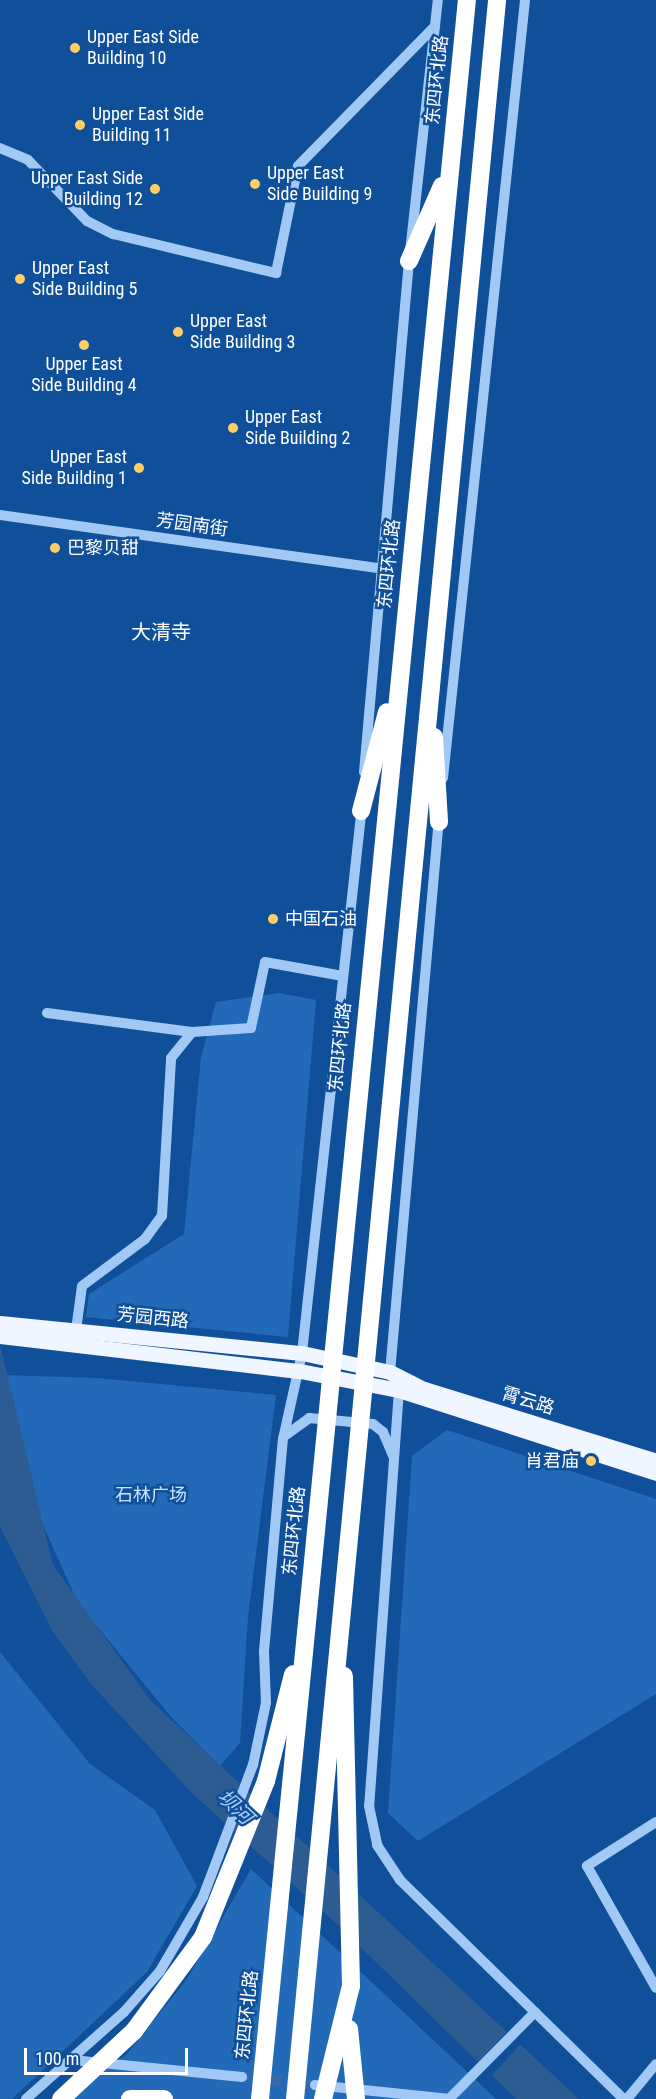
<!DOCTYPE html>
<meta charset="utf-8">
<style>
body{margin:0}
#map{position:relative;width:656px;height:2099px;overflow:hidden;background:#10509a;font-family:"Roboto Condensed","Noto Sans SC",sans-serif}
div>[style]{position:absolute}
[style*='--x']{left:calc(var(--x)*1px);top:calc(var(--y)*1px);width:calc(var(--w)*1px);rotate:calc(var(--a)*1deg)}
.green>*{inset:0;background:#226ab8}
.water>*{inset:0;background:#2d5c92}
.pier>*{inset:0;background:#10509a;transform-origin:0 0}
.minor-tunnel>*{height:10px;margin-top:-5px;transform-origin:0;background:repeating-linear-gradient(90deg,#346aa9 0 10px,transparent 0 15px)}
.minor>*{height:10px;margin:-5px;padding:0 5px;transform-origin:5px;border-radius:5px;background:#a2c9f5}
.major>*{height:15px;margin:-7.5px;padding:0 7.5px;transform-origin:7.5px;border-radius:7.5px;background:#eff6ff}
.highway>*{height:18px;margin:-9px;padding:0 9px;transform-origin:9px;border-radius:9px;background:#fff}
.dots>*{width:16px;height:16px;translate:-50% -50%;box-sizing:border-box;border:3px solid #10509a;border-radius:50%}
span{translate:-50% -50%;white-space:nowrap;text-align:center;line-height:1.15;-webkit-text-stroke:5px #10509a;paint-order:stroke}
.poi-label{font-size:18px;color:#fff}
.left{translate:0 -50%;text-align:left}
.right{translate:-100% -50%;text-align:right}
.street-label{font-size:18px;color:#fff}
.park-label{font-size:18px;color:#cae3fe}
.neighbourhood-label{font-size:20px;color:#fff}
.water-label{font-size:20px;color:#aed3fb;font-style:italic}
.scale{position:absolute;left:24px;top:2048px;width:164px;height:27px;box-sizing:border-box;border:3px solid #fff;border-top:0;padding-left:8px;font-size:18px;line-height:21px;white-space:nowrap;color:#fff;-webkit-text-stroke:4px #10509a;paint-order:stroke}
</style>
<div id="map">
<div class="green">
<i style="clip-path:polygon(279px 993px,316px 1000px,288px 1337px,86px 1317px,89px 1294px,184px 1234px,201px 1057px,216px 1002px)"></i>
<i style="clip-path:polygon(0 1375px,97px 1378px,276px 1395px,248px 1616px,240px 1743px,220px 1766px,172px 1718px,78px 1603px,34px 1505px)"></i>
<i style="clip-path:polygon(447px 1430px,656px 1499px,656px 1694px,418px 1841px,388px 1813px,412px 1456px)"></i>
<i style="clip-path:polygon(0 1652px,90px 1764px,155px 1810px,197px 1886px,147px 1972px,12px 2099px,0 2099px)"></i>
<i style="clip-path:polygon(251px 1869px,496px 2099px,67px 2099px,127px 2054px,187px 1979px)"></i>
</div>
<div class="water">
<i style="clip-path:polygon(0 1344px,53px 1565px,150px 1700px,579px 2099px,516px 2099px,339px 1926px,192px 1793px,91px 1684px,53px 1632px,0 1527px)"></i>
</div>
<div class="pier">
<i style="left:509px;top:2029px;width:19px;height:50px;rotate:43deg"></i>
</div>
<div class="minor-tunnel">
<i style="--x:242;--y:2077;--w:73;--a:6.3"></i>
</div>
<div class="minor">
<i style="--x:0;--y:148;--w:30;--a:23"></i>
<i style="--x:28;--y:160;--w:85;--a:46"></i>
<i style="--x:87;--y:221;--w:29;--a:27"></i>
<i style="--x:113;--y:234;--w:168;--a:13.5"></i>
<i style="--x:276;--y:273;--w:109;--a:-78.4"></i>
<i style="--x:298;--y:166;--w:196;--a:-45.6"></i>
<i style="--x:0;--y:515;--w:383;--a:8"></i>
<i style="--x:364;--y:772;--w:513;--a:-84.97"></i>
<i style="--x:409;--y:261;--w:263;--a:-83.7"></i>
<i style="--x:443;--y:778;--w:782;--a:-83.98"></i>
<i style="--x:439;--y:818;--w:556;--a:95.05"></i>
<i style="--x:390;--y:1372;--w:20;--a:63"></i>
<i style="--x:399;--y:1390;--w:417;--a:94.1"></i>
<i style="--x:369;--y:1806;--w:40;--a:78"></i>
<i style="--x:377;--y:1845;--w:42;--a:56.7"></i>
<i style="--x:400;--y:1880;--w:313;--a:44.4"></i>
<i style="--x:47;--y:1013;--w:146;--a:7.5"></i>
<i style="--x:76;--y:1330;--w:44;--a:-82.2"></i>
<i style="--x:82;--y:1286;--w:79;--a:-36.7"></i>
<i style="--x:145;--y:1239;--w:29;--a:-54"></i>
<i style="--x:162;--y:1216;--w:158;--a:-86.7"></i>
<i style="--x:171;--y:1058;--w:33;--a:-51"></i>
<i style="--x:192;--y:1032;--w:59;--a:-3.9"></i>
<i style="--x:251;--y:1028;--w:67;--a:-78"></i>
<i style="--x:265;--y:962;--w:79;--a:10.2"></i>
<i style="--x:286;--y:1435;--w:29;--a:-36"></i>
<i style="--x:309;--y:1418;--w:64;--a:5.4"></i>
<i style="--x:373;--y:1424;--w:13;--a:39"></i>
<i style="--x:383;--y:1432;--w:28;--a:67"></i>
<i style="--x:656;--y:1822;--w:82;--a:147.5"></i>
<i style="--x:587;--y:1866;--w:140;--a:60.5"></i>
<i style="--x:72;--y:2060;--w:171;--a:5.7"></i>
<i style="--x:315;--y:2085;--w:136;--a:5.9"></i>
<i style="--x:450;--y:2098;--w:121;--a:-45.3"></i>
<i style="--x:26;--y:2099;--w:131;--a:-41.6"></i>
<i style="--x:124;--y:2012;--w:55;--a:-48.7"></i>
<i style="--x:160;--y:1971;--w:86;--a:-59.8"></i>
<i style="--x:203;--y:1897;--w:141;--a:-69.3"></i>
<i style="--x:253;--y:1765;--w:63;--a:-78.2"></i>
<i style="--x:266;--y:1703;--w:52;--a:-92.2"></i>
<i style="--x:264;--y:1651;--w:213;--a:-84.9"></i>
<i style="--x:283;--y:1439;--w:88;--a:-77.5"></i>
<i style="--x:302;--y:1353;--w:550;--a:-83.74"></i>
<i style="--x:627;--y:2099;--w:45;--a:-50.4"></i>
</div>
<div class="major">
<i style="--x:0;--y:1323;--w:303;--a:5.7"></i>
<i style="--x:302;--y:1353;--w:90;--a:12.2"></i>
<i style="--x:390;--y:1372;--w:38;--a:27"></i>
<i style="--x:424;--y:1389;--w:243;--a:17.2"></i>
<i style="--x:0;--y:1336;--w:302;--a:6.7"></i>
<i style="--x:300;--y:1371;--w:101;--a:10.9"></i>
<i style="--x:399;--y:1390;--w:270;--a:17.9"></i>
</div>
<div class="highway">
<i style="--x:409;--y:261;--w:82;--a:-66.3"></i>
<i style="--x:434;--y:737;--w:85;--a:86.6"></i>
<i style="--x:361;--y:811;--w:102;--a:-75.3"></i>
<i style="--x:349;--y:2029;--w:70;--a:84.3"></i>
<i style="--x:61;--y:2099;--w:100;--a:-43"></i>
<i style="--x:134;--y:2031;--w:117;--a:-53.7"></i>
<i style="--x:203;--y:1937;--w:168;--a:-68"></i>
<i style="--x:266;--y:1781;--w:110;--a:-75.8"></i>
<i style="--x:130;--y:2099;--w:34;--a:0"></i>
<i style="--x:260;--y:2099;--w:2109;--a:-84.37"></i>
<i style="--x:295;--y:2099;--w:2109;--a:-84.5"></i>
<i style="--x:323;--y:2099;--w:116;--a:-76.1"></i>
<i style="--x:351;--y:1986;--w:310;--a:-91.3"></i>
</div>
<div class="dots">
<i style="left:75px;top:48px;background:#ffce65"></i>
<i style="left:80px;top:125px;background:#ffce65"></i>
<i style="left:255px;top:184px;background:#ffce65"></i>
<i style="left:155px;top:189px;background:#ffce65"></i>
<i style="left:20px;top:279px;background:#ffce65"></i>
<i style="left:178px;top:332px;background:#ffce65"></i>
<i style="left:84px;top:345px;background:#ffce65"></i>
<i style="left:233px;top:428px;background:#ffce65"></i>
<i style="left:139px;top:468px;background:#ffce65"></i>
<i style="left:55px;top:548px;background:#ffce65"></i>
<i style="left:273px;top:919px;background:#ffce65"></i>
<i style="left:591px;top:1461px;background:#ffce65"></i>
</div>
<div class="poi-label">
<span class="left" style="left:87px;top:48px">Upper East Side<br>Building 10</span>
<span class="left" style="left:92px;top:125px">Upper East Side<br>Building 11</span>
<span class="left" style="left:267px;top:184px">Upper East<br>Side Building 9</span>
<span class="right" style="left:143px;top:189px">Upper East Side<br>Building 12</span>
<span class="left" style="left:32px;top:279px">Upper East<br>Side Building 5</span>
<span class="left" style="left:190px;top:332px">Upper East<br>Side Building 3</span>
<span style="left:84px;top:375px">Upper East<br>Side Building 4</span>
<span class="left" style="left:245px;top:428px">Upper East<br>Side Building 2</span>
<span class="right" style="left:127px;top:468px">Upper East<br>Side Building 1</span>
<span class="left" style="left:67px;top:548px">巴黎贝甜</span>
<span class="left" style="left:285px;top:919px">中国石油</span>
<span class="right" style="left:579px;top:1461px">肖君庙</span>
</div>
<div class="street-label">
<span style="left:437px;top:80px;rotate:-84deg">东四环北路</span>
<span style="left:192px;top:525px;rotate:8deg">芳园南街</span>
<span style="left:389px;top:564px;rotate:-84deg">东四环北路</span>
<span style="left:340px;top:1047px;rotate:-84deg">东四环北路</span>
<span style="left:153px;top:1318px;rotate:6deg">芳园西路</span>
<span style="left:528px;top:1401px;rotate:17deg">霄云路</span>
<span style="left:294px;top:1531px;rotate:-84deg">东四环北路</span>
<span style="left:247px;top:2015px;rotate:-84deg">东四环北路</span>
</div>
<div class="park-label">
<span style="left:151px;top:1495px">石林广场</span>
</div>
<div class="neighbourhood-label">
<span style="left:161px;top:632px">大清寺</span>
</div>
<div class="water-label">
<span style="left:235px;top:1807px;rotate:43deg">坝河</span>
</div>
<div class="scale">100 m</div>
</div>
